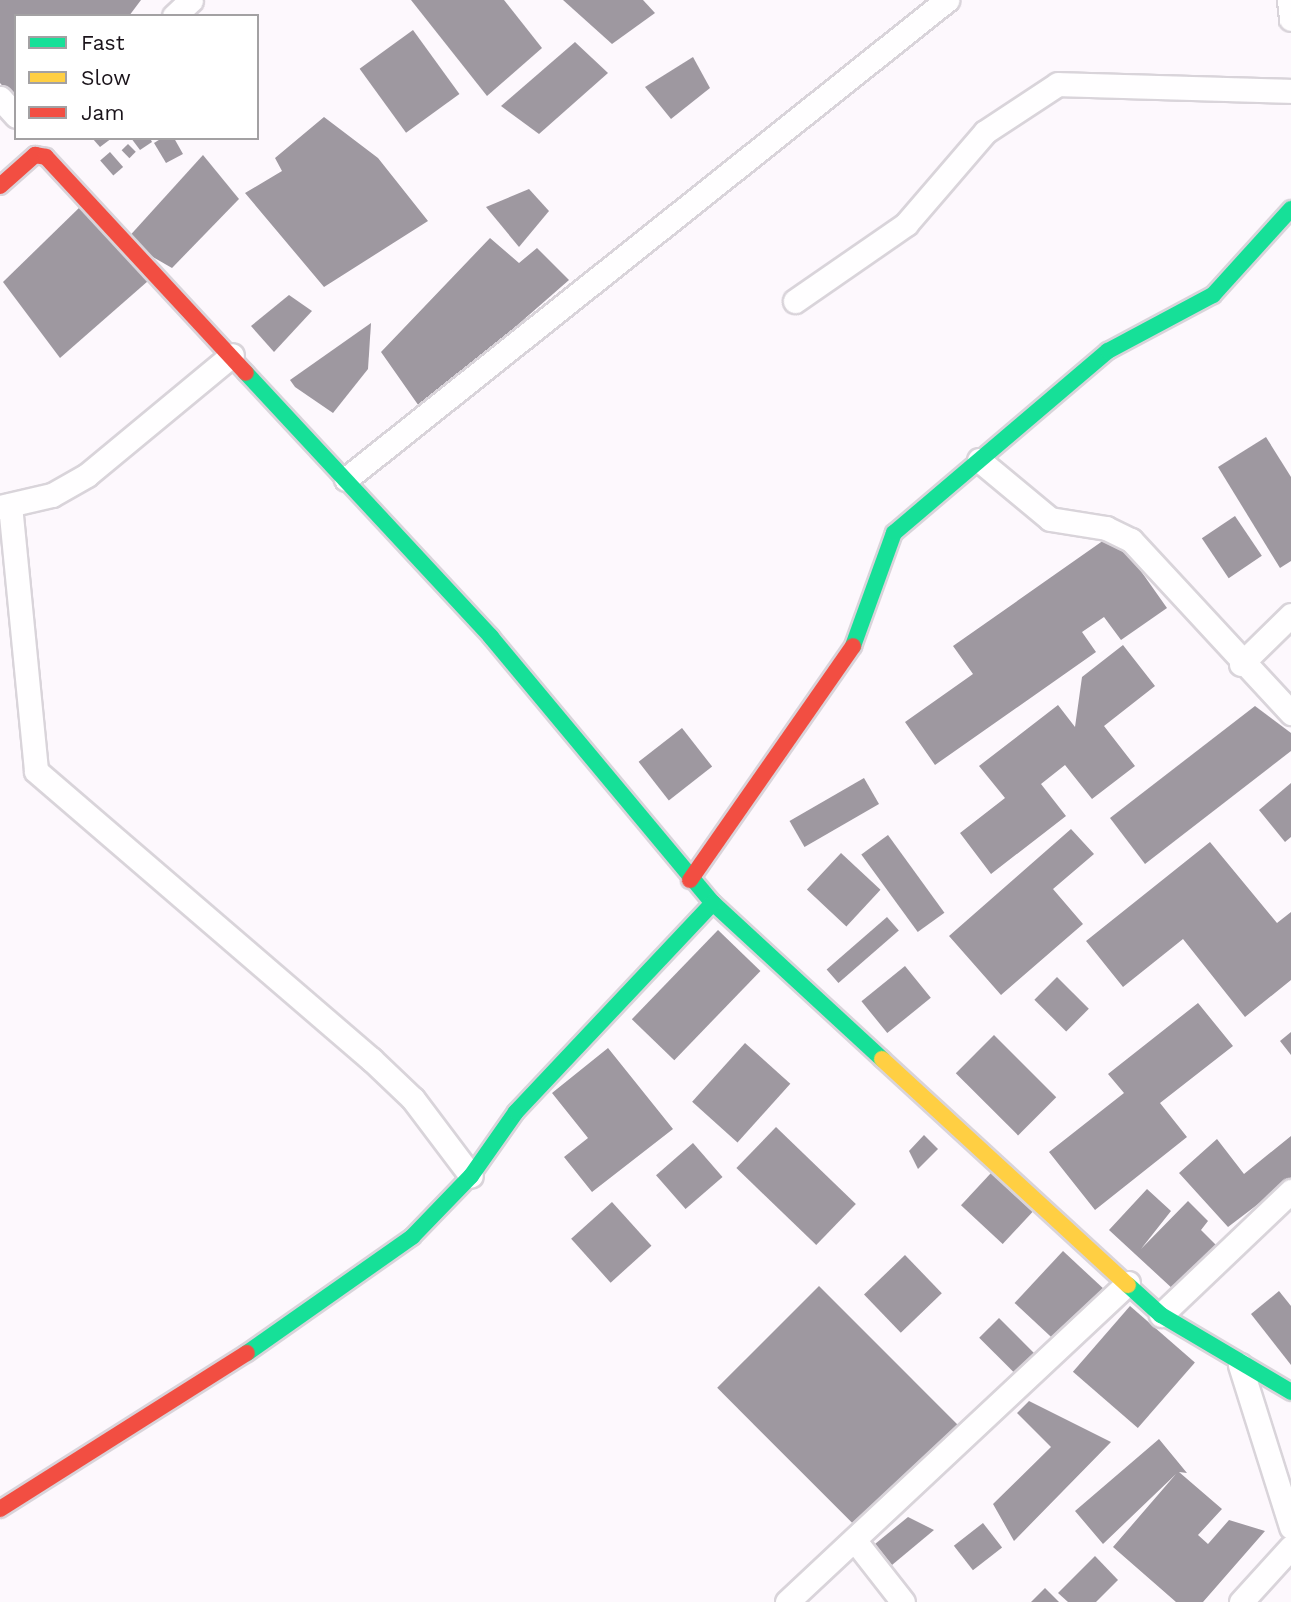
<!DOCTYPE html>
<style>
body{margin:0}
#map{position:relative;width:1291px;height:1602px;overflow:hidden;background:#fdf8fd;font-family:"Work Sans",sans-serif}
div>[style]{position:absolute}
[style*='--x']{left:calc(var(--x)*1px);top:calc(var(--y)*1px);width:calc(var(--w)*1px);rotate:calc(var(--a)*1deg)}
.building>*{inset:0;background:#9e98a0;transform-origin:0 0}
.roads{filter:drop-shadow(2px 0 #d9d4da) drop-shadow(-2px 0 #d9d4da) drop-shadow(0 2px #d9d4da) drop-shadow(0 -2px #d9d4da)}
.street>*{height:23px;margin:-11.5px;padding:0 11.5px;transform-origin:11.5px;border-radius:11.5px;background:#fffeff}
.fast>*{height:16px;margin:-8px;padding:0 8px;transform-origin:8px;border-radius:8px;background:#16e098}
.slow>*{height:16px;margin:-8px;padding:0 8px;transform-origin:8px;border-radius:8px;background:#ffcf43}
.jam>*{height:16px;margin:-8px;padding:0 8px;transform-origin:8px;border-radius:8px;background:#f24e42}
span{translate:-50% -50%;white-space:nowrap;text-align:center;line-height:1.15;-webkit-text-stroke:7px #fff;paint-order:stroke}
.legend{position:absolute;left:14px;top:14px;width:245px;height:126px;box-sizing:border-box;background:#fff;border:2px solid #a3a1a3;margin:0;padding:9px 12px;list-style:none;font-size:21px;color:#1a131a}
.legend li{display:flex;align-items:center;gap:14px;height:35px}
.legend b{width:35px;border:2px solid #a3a1a3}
</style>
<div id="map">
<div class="building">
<i style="clip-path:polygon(0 0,141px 0,129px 16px,16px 16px,16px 101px,0 83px)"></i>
<i style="clip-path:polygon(411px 0,504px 0,542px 48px,487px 96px)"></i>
<i style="clip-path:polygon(563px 0,643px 0,655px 13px,612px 44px)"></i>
<i style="left:413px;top:30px;width:79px;height:66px;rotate:54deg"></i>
<i style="clip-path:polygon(575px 42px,608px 73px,539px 134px,501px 106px)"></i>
<i style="clip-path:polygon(693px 57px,710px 88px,671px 119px,645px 87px)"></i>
<i style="clip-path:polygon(324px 117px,378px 158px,428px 221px,324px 287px,245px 193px,282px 171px,275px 158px)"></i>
<i style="clip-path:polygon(92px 138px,112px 138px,100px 147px)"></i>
<i style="clip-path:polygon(131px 138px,150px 138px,152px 142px,140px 150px)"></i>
<i style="clip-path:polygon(162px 138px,174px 138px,183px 154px,166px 163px,154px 143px)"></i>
<i style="left:128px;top:144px;width:11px;height:9px;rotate:45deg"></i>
<i style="left:110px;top:152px;width:20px;height:13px;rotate:49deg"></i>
<i style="clip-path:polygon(203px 155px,239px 199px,172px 268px,125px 241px)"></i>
<i style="clip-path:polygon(529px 189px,549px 211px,519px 247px,486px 207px)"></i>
<i style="clip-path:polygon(82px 205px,156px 274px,60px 358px,3px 282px)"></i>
<i style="clip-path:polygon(490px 238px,519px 263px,537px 248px,569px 280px,421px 409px,381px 352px)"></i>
<i style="clip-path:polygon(289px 295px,312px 311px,274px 352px,251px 326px)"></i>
<i style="clip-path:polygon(371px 323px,368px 369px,333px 413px,295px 387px,290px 380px)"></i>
<i style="clip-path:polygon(1266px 437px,1291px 477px,1291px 561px,1280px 568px,1218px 467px)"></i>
<i style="left:1235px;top:516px;width:48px;height:40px;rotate:56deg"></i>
<i style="clip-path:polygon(1114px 533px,1167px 608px,1121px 640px,1104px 617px,1082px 632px,1096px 652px,935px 765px,905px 722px,973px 674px,953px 646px)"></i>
<i style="clip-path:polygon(1123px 645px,1155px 686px,1104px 726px,1135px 766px,1092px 799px,1065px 765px,1041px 784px,1066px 816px,991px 874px,960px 833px,1005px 798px,979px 766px,1058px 705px,1075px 727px,1082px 677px)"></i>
<i style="clip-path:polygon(1255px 706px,1291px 733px,1291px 751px,1145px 864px,1110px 818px)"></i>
<i style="left:682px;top:728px;width:49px;height:55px;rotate:52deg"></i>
<i style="left:864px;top:778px;width:30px;height:86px;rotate:60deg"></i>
<i style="clip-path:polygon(1291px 783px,1291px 837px,1285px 842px,1259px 810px)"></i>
<i style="clip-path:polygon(1071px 829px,1094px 854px,1053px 889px,1083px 924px,1001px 995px,949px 936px)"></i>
<i style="left:888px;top:835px;width:96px;height:33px;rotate:54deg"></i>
<i style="clip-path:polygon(1210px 842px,1277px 923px,1291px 912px,1291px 980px,1245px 1017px,1183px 939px,1123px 987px,1086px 941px)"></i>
<i style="left:841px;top:853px;width:54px;height:50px;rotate:43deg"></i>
<i style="left:887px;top:917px;width:18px;height:80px;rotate:49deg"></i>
<i style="left:718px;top:930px;width:59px;height:124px;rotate:44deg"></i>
<i style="left:905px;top:966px;width:41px;height:56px;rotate:51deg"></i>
<i style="left:1057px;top:977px;width:45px;height:32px;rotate:45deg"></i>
<i style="clip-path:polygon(1198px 1003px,1233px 1046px,1160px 1103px,1187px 1137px,1095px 1210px,1049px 1152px,1124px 1093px,1108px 1074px)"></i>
<i style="clip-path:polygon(1291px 1032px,1291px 1055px,1280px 1041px)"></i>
<i style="left:994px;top:1035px;width:88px;height:54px;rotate:45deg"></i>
<i style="left:745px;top:1043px;width:61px;height:79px;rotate:42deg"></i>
<i style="clip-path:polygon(608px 1048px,673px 1129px,592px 1192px,564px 1157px,588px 1138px,552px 1093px)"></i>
<i style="left:776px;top:1127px;width:111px;height:57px;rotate:44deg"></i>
<i style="clip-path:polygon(924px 1135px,938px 1149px,918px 1169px,909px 1151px)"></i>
<i style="clip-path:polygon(1291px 1136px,1291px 1179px,1228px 1227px,1179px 1173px,1217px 1139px,1244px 1174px)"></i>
<i style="left:693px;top:1143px;width:45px;height:49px;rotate:49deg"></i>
<i style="left:991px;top:1173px;width:57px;height:44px;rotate:43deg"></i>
<i style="clip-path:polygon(1147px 1189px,1171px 1211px,1141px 1249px,1188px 1201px,1208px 1221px,1201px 1230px,1219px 1248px,1174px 1290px,1109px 1230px)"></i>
<i style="left:612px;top:1202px;width:59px;height:55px;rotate:48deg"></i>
<i style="left:1063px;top:1251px;width:57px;height:71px;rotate:43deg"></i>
<i style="left:905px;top:1255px;width:53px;height:57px;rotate:46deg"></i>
<i style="left:819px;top:1286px;width:199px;height:144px;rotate:45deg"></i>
<i style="clip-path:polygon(1279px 1291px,1291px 1306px,1291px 1365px,1251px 1314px)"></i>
<i style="left:1130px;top:1306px;width:86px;height:87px;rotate:41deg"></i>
<i style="left:999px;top:1318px;width:55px;height:28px;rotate:45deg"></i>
<i style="clip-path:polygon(1029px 1401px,1111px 1442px,1014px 1541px,993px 1504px,1051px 1447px,1017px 1413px)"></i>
<i style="clip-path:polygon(1159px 1439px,1187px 1473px,1179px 1472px,1222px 1509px,1198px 1535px,1208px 1544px,1229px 1520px,1265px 1531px,1203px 1602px,1176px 1602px,1113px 1547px,1176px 1474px,1103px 1544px,1075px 1511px)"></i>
<i style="clip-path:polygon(908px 1517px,934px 1530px,892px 1565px,875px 1544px)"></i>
<i style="left:983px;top:1523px;width:31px;height:37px;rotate:52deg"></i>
<i style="clip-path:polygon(1095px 1556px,1118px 1580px,1096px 1602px,1068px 1602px,1058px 1593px)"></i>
<i style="clip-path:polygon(1045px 1588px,1059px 1602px,1031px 1602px)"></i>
</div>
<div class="roads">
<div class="street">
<i style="--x:1289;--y:0;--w:19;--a:84"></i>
<i style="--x:174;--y:16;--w:23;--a:-43"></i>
<i style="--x:0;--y:98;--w:24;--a:48"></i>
<i style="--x:795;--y:301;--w:135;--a:-34.7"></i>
<i style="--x:906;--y:224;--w:121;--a:-49.3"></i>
<i style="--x:985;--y:132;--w:87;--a:-33.3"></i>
<i style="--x:1058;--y:84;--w:233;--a:1.7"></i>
<i style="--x:979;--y:460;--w:92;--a:39.7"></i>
<i style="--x:1050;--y:519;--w:57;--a:9.1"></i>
<i style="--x:1106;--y:528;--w:28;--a:26"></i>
<i style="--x:1131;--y:540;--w:236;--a:47.2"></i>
<i style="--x:346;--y:479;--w:769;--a:-38.56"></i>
<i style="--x:10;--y:505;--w:267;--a:84.4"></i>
<i style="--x:36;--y:771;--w:442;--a:40.7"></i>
<i style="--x:371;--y:1059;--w:58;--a:43.6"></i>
<i style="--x:413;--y:1099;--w:96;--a:53"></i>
<i style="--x:0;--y:507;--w:53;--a:-13"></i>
<i style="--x:52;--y:495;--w:40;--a:-29.7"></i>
<i style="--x:87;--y:475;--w:188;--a:-39.6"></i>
<i style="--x:1241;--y:664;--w:70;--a:-44.4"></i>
<i style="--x:1161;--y:1315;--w:180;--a:-43.6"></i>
<i style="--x:1240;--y:1365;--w:170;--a:72.5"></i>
<i style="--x:856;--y:1542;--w:76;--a:51.9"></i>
<i style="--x:787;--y:1602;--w:467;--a:-43.1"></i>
<i style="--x:1241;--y:1602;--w:74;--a:-47.7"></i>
</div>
<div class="fast">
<i style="--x:246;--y:373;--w:360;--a:47.1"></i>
<i style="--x:491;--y:637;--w:346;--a:50.2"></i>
<i style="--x:713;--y:903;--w:230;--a:42.7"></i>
<i style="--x:853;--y:646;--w:120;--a:-70.1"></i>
<i style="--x:894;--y:533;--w:281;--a:-40.4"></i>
<i style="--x:1108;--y:351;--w:119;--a:-28.1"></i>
<i style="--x:1213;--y:295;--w:116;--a:-47.8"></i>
<i style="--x:1128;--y:1285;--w:45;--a:42.3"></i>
<i style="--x:1161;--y:1315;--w:151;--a:30.6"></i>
<i style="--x:247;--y:1353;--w:202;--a:-35.1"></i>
<i style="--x:412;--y:1237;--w:85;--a:-46"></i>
<i style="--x:471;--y:1176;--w:78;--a:-54.9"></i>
<i style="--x:516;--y:1112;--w:287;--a:-46.7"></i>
</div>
<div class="slow">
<i style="--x:882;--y:1059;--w:334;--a:42.6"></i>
</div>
<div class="jam">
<i style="--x:0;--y:186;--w:47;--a:-41.5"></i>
<i style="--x:35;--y:155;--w:11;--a:10"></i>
<i style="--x:46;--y:157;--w:294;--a:47.2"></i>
<i style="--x:690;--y:880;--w:285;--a:-55.1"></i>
<i style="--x:0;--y:1509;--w:292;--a:-32.3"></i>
</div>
</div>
<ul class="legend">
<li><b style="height:9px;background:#16e098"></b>Fast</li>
<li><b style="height:9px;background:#ffcf43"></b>Slow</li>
<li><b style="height:9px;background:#f24e42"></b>Jam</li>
</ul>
</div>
